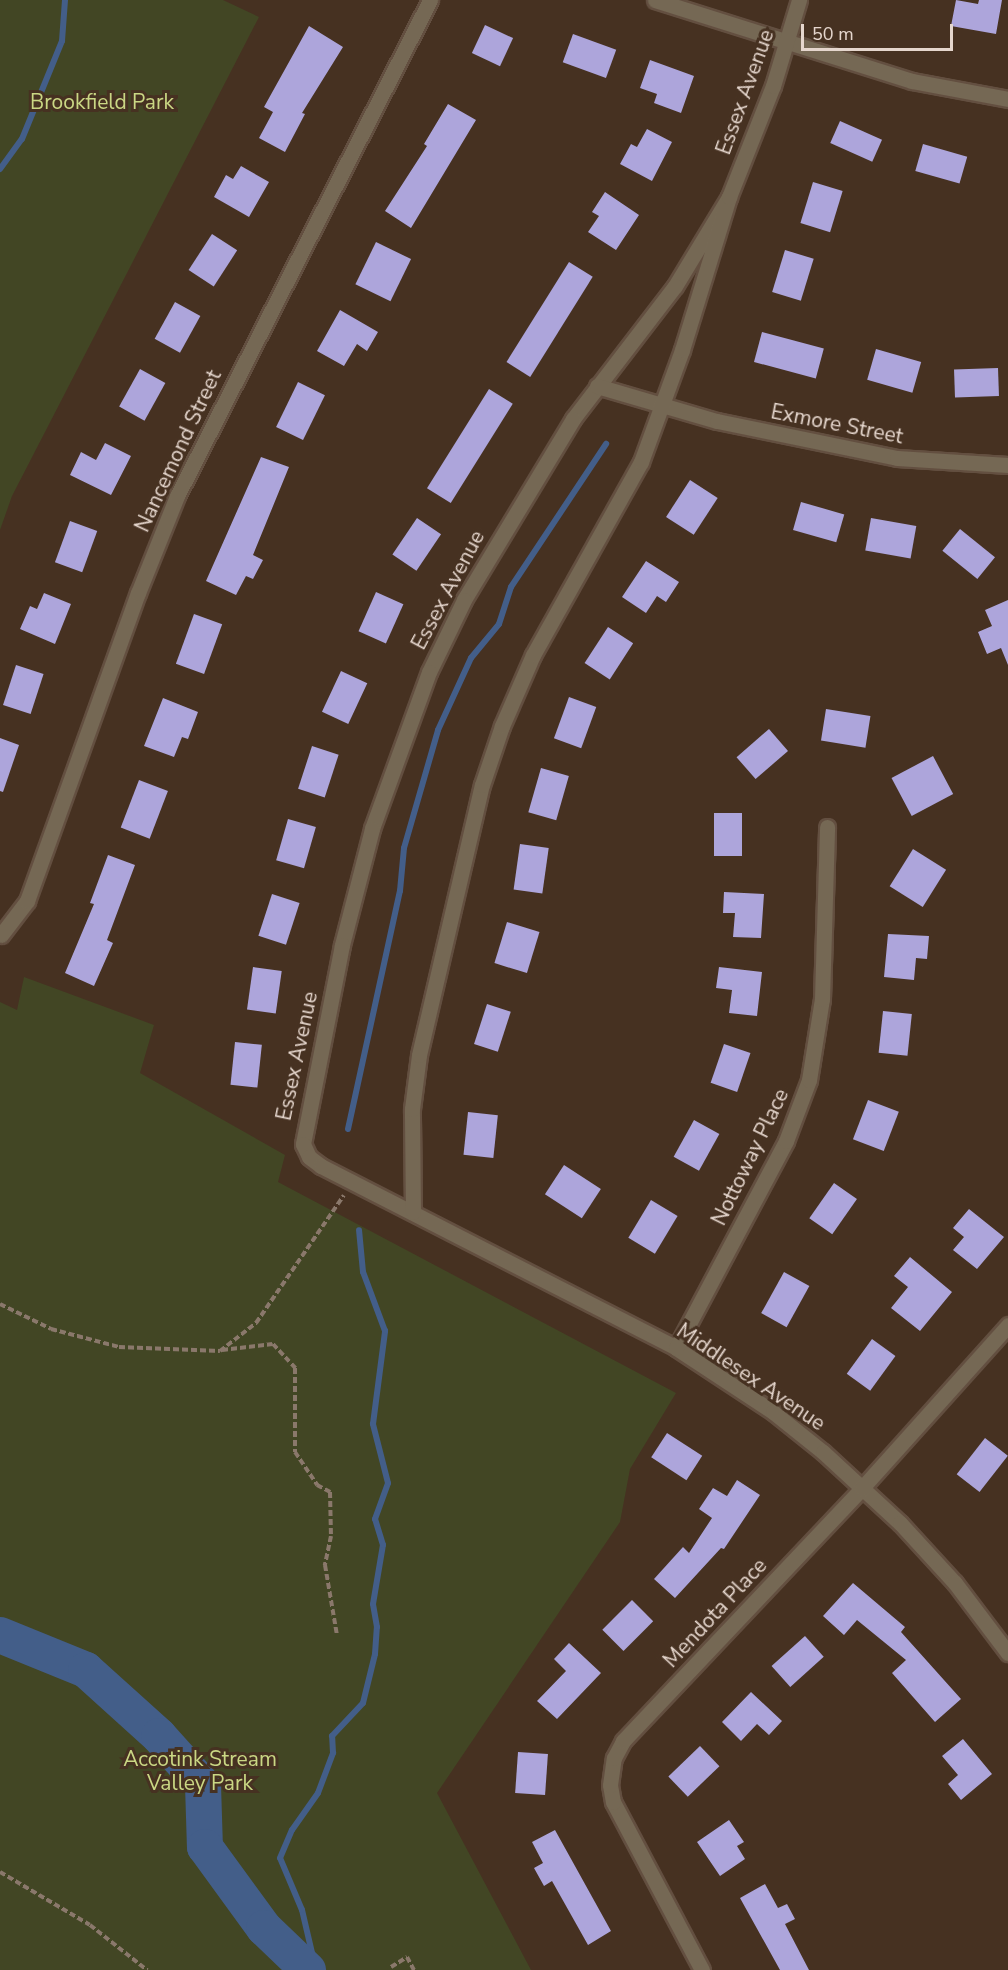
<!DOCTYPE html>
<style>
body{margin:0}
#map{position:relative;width:1008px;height:1970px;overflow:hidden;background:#463121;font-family:"Nunito Sans",sans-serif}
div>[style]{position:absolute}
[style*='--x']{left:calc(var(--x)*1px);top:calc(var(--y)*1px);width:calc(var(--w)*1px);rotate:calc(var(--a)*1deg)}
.green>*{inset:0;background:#424624}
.stream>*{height:6px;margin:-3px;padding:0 3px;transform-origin:3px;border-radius:3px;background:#435e89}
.river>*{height:36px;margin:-18px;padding:0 18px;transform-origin:18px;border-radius:18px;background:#435e89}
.building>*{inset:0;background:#ada5db;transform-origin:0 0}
.path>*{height:4px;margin-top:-2px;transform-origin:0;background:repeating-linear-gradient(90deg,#8a786b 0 6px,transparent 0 9px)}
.roads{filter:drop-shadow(2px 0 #634f40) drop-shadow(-2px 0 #634f40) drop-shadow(0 2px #634f40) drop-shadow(0 -2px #634f40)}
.street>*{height:15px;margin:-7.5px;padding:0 7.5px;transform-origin:7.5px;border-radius:7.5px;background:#756854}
span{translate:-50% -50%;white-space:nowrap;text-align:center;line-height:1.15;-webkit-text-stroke:6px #463121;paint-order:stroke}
.street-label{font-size:21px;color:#e5d6cd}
.park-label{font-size:21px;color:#cad784}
.scale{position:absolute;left:801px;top:24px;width:152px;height:27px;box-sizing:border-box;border:3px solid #e5d6cd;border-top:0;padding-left:8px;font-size:18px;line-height:21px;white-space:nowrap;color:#e5d6cd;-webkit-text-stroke:4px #463121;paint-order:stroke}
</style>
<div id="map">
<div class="green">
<i style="clip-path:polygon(0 0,223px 0,259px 17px,12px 496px,0 530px)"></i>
<i style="clip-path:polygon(24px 977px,154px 1025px,140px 1073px,285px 1155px,278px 1182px,676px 1393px,630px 1469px,620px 1522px,437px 1793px,531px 1970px,0 1970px,0 1002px,17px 1010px)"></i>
</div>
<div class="stream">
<i style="--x:0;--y:169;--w:37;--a:-54"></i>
<i style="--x:22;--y:139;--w:106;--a:-67.8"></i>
<i style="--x:62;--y:41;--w:41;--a:-85.8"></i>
<i style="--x:348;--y:1129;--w:244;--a:-77.7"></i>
<i style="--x:400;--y:891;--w:43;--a:-84.7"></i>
<i style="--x:404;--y:848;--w:123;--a:-73.9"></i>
<i style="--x:438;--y:730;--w:79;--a:-65.4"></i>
<i style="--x:471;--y:658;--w:44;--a:-50.5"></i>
<i style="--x:499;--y:624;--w:39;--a:-72"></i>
<i style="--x:511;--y:587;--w:172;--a:-56.4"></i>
<i style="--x:316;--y:1970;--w:62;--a:-103.1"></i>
<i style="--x:302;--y:1910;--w:56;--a:-112.9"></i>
<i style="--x:280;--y:1858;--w:30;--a:-67"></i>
<i style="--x:292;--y:1830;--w:45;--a:-54.9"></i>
<i style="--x:318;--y:1793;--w:43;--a:-69.4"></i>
<i style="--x:333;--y:1753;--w:17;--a:-93"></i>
<i style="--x:332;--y:1736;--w:45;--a:-46.8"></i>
<i style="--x:363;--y:1703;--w:50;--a:-76.2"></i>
<i style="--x:375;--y:1654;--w:27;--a:-86"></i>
<i style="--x:377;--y:1627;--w:23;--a:-100"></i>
<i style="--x:373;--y:1604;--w:60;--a:-80.4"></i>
<i style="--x:383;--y:1545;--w:27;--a:-107"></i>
<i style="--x:375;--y:1519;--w:38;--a:-70"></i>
<i style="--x:388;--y:1483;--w:61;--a:-104.3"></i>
<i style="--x:373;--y:1424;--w:94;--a:-82.6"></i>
<i style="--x:385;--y:1331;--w:63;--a:-110.4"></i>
<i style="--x:363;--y:1272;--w:42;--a:-95.4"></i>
</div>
<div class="river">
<i style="--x:0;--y:1635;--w:93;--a:22.1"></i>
<i style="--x:86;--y:1670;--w:98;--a:42.1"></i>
<i style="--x:159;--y:1736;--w:66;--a:48.1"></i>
<i style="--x:203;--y:1785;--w:62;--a:88.2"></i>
<i style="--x:205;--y:1847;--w:100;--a:53.9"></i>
<i style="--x:264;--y:1928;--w:61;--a:43.7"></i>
</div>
<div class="building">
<i style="clip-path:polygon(956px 0,978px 4px,979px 0,1002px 0,996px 34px,951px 26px)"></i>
<i style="left:485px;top:25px;width:31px;height:31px;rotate:25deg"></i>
<i style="clip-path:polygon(309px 26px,343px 47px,302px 113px,305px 114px,285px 152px,259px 138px,273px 112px,264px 107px)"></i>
<i style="left:573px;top:34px;width:46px;height:30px;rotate:20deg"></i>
<i style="clip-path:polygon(650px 60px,694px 76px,681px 113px,654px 103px,657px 94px,640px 88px)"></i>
<i style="clip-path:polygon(448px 104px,476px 120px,411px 228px,385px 211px,427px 146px,424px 144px)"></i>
<i style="left:840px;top:121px;width:46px;height:24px;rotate:24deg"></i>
<i style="clip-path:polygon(647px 129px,672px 142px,652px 181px,620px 164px,631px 144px,637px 147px)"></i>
<i style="left:923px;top:144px;width:46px;height:28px;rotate:16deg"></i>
<i style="clip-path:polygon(241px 166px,269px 182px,249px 217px,214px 197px,226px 175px,233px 179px)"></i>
<i style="left:813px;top:182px;width:31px;height:43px;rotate:17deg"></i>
<i style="clip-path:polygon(605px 192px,639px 215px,616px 250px,588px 232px,599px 216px,592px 212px)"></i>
<i style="left:212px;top:234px;width:30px;height:43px;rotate:33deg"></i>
<i style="left:376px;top:242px;width:39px;height:47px;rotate:26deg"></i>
<i style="left:785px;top:250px;width:30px;height:44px;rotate:17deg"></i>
<i style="left:569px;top:262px;width:28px;height:118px;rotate:32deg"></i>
<i style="left:175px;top:302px;width:29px;height:42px;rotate:29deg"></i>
<i style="clip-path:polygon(340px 310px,378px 332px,367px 351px,357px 344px,344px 366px,317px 351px)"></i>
<i style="left:762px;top:332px;width:64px;height:31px;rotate:15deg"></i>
<i style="left:876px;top:349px;width:47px;height:32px;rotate:16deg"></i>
<i style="left:998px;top:368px;width:28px;height:44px;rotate:88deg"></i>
<i style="left:140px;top:369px;width:29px;height:43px;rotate:29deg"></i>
<i style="left:298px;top:382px;width:30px;height:50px;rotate:26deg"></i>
<i style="left:489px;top:389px;width:28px;height:117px;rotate:32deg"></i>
<i style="clip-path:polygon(105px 443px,131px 456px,111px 495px,70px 475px,81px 452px,96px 460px)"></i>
<i style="clip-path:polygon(261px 457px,289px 467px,253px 555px,263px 560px,253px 579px,246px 576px,236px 595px,206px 581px)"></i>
<i style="left:690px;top:480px;width:33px;height:44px;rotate:33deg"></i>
<i style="left:801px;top:502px;width:45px;height:29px;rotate:16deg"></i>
<i style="left:417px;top:518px;width:29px;height:44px;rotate:34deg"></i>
<i style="left:871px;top:518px;width:46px;height:33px;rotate:10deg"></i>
<i style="left:70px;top:521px;width:29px;height:44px;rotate:20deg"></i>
<i style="left:960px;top:529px;width:45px;height:28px;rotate:39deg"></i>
<i style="clip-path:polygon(646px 561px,679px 582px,666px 602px,657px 596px,646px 613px,622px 597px)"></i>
<i style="left:376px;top:592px;width:30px;height:43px;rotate:24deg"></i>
<i style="clip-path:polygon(44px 593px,71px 604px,55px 644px,20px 629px,30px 606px,37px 609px)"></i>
<i style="clip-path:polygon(1008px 600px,1008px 665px,1001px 648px,987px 654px,978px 632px,992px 626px,985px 610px)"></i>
<i style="left:194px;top:614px;width:30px;height:53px;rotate:20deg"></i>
<i style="left:608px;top:627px;width:30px;height:43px;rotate:33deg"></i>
<i style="left:16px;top:665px;width:29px;height:42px;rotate:18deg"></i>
<i style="left:341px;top:671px;width:29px;height:45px;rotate:25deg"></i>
<i style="left:569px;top:697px;width:29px;height:44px;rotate:20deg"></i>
<i style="clip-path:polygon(163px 698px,198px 712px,188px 739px,182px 737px,174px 757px,144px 746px)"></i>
<i style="left:826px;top:709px;width:45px;height:32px;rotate:9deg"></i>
<i style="left:769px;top:729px;width:29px;height:43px;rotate:49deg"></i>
<i style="clip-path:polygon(0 738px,19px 745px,3px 792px,0 791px)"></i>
<i style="left:312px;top:746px;width:28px;height:45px;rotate:18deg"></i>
<i style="left:933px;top:756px;width:43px;height:47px;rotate:62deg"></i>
<i style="left:541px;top:768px;width:29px;height:46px;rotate:16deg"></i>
<i style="left:139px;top:780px;width:31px;height:51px;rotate:21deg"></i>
<i style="left:714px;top:813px;width:28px;height:43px"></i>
<i style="left:288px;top:819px;width:29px;height:43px;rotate:16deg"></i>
<i style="left:520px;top:844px;width:29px;height:46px;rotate:8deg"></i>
<i style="left:913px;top:849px;width:39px;height:44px;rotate:32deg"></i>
<i style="clip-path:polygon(108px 855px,135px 865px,107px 940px,113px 943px,94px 986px,65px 973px,94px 904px,90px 903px)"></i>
<i style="clip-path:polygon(724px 892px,764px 894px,761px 938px,733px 937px,735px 913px,723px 913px)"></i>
<i style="left:272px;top:894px;width:29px;height:44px;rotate:18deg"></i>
<i style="left:507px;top:922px;width:34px;height:43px;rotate:17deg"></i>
<i style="clip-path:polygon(888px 934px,929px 936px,927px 959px,916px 958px,914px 980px,884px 977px)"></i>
<i style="left:253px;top:967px;width:29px;height:43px;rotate:8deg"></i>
<i style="clip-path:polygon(719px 967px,762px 972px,757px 1016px,729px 1013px,732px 990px,716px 988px)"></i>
<i style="left:487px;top:1004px;width:25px;height:42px;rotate:18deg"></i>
<i style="left:883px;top:1011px;width:29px;height:42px;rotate:6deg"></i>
<i style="left:235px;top:1042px;width:27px;height:43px;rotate:6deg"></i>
<i style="left:724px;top:1044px;width:28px;height:41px;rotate:19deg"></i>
<i style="left:868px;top:1100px;width:33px;height:42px;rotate:21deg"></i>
<i style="left:468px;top:1112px;width:30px;height:43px;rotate:6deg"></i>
<i style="left:694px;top:1120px;width:29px;height:42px;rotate:29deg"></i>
<i style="left:564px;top:1165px;width:44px;height:35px;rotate:33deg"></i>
<i style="left:834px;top:1183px;width:28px;height:43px;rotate:35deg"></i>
<i style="left:651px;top:1200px;width:31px;height:44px;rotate:31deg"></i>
<i style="clip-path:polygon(969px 1209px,1004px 1237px,977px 1269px,953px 1250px,964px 1237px,953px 1228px)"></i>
<i style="clip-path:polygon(910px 1257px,952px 1292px,920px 1331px,891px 1308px,908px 1287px,894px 1276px)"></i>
<i style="left:784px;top:1272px;width:29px;height:47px;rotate:29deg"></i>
<i style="left:872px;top:1339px;width:29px;height:43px;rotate:36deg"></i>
<i style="left:667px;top:1433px;width:42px;height:29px;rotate:33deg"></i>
<i style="left:985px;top:1438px;width:29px;height:46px;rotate:38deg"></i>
<i style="clip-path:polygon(737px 1480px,760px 1495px,724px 1549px,721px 1548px,675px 1598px,654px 1579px,683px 1547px,689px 1553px,712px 1518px,699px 1509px,713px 1488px,727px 1496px)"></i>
<i style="clip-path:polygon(853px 1583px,905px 1627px,901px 1632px,961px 1699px,935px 1722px,892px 1673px,906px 1660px,857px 1620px,844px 1635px,823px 1616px)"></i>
<i style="left:632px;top:1600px;width:30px;height:42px;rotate:45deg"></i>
<i style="left:805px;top:1636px;width:28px;height:45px;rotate:48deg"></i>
<i style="clip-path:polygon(569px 1643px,601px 1673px,557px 1719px,537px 1701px,566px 1671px,554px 1659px)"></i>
<i style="clip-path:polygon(751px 1692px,782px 1721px,769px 1735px,757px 1724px,741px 1741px,722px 1722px)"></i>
<i style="clip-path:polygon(963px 1739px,992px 1774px,961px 1800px,948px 1784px,958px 1775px,942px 1756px)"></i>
<i style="left:700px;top:1746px;width:28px;height:44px;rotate:46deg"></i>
<i style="left:518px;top:1752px;width:30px;height:41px;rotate:4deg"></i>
<i style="clip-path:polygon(729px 1820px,744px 1842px,737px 1846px,745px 1859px,720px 1876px,697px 1842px)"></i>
<i style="clip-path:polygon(555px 1830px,611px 1931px,588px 1945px,552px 1881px,544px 1886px,534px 1868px,543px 1863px,532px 1842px)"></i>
<i style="clip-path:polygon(765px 1884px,778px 1908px,787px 1904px,795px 1919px,785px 1924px,809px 1970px,780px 1970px,740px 1898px)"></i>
</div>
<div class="path">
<i style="--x:0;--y:1304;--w:57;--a:26.1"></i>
<i style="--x:51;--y:1329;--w:70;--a:14.8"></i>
<i style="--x:119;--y:1347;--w:101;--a:2.3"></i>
<i style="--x:220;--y:1351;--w:46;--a:-37.9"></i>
<i style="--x:256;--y:1323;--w:155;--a:-55.5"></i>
<i style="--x:222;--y:1350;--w:51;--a:-6.7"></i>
<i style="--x:273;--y:1344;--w:33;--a:47"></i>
<i style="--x:295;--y:1368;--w:84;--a:90"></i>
<i style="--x:295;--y:1452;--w:40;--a:56"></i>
<i style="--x:317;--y:1485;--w:15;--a:28"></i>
<i style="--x:330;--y:1492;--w:44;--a:88.7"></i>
<i style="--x:331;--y:1536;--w:30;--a:102"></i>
<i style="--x:325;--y:1565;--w:71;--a:80.3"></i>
<i style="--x:0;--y:1872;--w:104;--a:30.5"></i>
<i style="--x:90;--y:1925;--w:73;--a:38.3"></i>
<i style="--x:391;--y:1967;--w:19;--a:-32"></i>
<i style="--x:407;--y:1957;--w:15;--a:62"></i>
</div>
<div class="roads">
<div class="street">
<i style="--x:655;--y:0;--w:269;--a:17.5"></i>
<i style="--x:912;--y:81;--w:98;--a:10.6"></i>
<i style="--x:729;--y:197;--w:104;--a:121.2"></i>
<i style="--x:675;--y:286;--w:168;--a:127.5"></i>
<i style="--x:573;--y:419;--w:211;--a:121.1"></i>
<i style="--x:464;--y:600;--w:80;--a:115.9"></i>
<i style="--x:429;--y:672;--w:167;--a:110"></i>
<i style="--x:372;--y:829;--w:120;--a:104.5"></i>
<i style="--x:342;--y:945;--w:203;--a:101.1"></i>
<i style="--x:303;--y:1144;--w:14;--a:65"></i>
<i style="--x:309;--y:1157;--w:15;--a:37"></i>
<i style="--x:321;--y:1166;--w:399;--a:27.1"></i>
<i style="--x:676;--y:1348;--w:116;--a:33.4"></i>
<i style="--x:773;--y:1412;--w:64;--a:38.7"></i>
<i style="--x:823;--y:1452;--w:105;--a:42.7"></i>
<i style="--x:900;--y:1523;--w:81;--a:47.5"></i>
<i style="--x:955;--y:1583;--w:88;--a:52.9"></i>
<i style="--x:597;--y:386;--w:125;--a:16.3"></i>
<i style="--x:717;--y:421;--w:184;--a:11.6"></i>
<i style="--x:897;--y:458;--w:111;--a:3.6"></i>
<i style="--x:1;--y:935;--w:43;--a:-52.6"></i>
<i style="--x:27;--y:901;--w:327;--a:-70.2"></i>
<i style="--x:138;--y:593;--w:105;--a:-68.1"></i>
<i style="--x:177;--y:496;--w:557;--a:-62.97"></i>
<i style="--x:413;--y:1212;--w:103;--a:-90.6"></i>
<i style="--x:412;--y:1109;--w:54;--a:-82.6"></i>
<i style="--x:419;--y:1055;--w:277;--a:-76.9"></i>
<i style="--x:482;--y:785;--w:62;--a:-71.3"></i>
<i style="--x:502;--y:726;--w:77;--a:-66.4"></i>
<i style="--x:533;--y:655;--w:221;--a:-60.8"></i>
<i style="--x:641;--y:462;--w:119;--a:-69.9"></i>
<i style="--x:682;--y:350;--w:160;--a:-72.9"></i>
<i style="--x:729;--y:197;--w:119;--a:-68.4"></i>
<i style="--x:773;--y:86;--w:90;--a:-73.2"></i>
<i style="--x:676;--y:1348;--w:234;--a:-62"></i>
<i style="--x:786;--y:1141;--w:65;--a:-69.3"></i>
<i style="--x:809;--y:1080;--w:82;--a:-80.9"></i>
<i style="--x:822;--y:999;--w:172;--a:-88.3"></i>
<i style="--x:702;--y:1970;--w:190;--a:-117.9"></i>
<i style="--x:613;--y:1802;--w:17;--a:-100"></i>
<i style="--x:610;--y:1785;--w:27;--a:-82"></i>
<i style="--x:614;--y:1758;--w:19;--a:-62"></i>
<i style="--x:623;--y:1741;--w:348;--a:-46.6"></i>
<i style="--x:862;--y:1488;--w:219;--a:-48.1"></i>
</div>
</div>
<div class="street-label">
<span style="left:745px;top:92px;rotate:-70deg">Essex Avenue</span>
<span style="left:837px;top:424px;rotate:11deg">Exmore Street</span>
<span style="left:178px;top:451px;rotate:-65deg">Nancemond Street</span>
<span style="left:448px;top:590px;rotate:-62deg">Essex Avenue</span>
<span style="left:297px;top:1056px;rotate:-78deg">Essex Avenue</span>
<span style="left:750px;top:1157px;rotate:-64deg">Nottoway Place</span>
<span style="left:751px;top:1377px;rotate:34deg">Middlesex Avenue</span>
<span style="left:715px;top:1613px;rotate:-47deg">Mendota Place</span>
</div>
<div class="park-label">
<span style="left:102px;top:102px">Brookfield Park</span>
<span style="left:200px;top:1771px">Accotink Stream<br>Valley Park</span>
</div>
<div class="scale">50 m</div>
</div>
